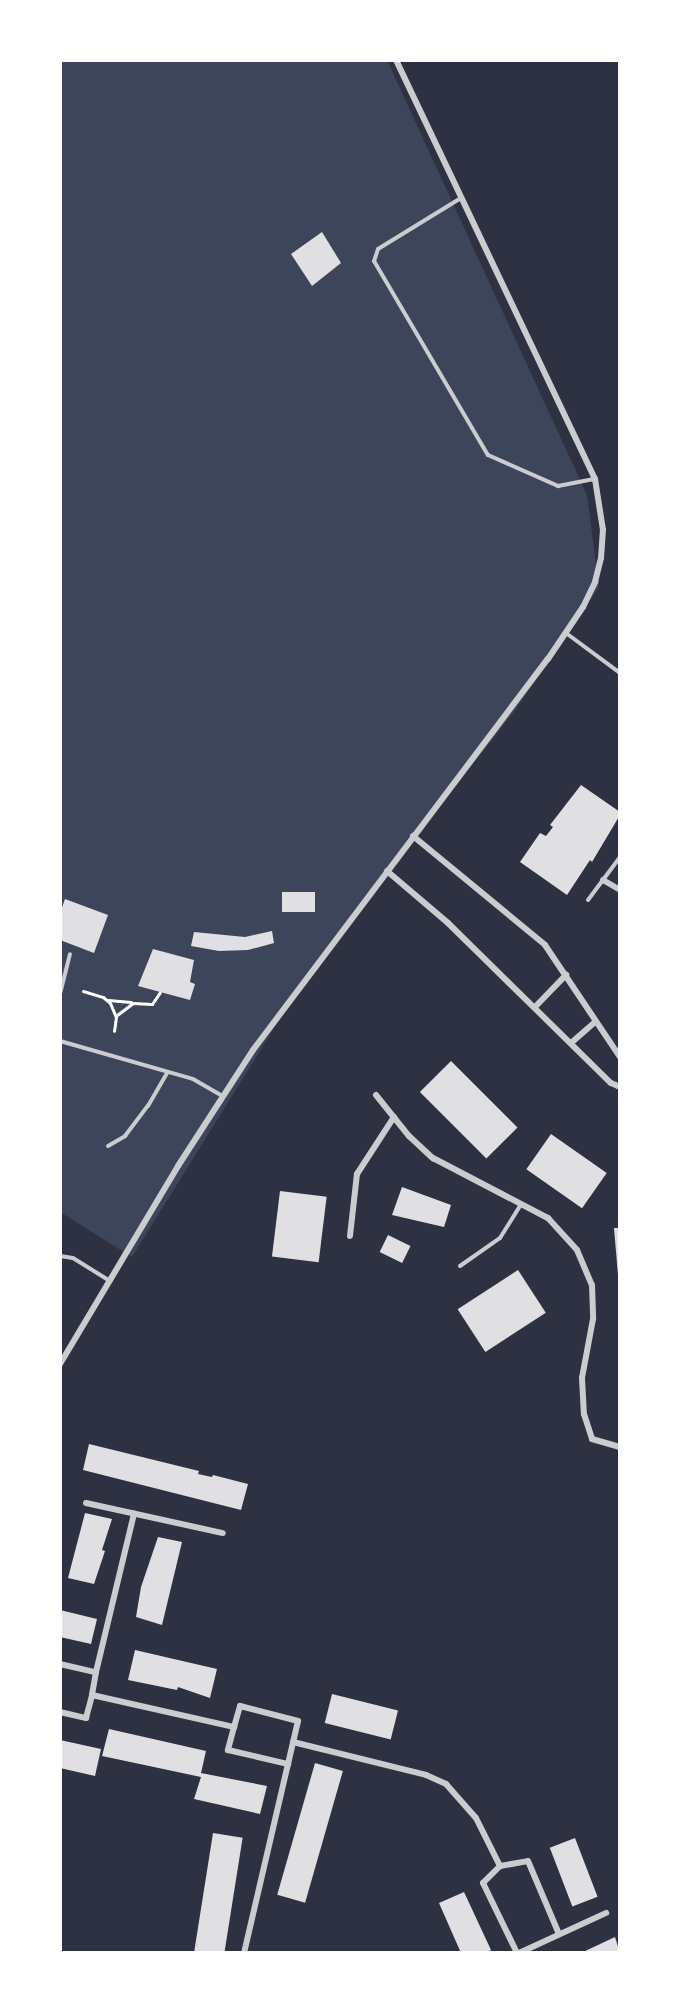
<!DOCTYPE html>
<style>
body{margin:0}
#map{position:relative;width:680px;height:2013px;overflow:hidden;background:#2d3142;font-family:Spectral,serif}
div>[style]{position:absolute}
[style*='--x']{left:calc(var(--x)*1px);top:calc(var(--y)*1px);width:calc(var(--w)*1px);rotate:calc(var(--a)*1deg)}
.green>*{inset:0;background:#3c4559}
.building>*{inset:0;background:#e0e0e3;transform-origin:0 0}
.path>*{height:3px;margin:-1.5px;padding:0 1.5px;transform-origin:1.5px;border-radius:1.5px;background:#fff}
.service>*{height:4px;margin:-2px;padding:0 2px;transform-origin:2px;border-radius:2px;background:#caccd0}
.minor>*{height:6px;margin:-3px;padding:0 3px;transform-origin:3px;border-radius:3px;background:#caccd0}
span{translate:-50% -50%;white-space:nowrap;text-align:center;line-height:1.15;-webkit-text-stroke:4.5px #fff;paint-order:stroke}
.frame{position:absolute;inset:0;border:62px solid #fff;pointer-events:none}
</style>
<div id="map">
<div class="green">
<i style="clip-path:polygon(60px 60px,387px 60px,587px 495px,599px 587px,514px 712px,312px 967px,132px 1257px,60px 1212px)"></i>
</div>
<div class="building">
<i style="clip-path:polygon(322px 232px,341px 263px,312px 286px,291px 254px)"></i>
<i style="clip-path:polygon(581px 785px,620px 812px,620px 815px,592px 862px,590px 860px,567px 895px,520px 862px,540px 833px,546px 836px,553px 827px,550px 825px)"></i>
<i style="left:282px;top:892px;width:33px;height:20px"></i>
<i style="clip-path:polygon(65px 899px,108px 915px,94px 953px,60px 940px,60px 913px)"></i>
<i style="clip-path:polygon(272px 931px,274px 943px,248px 950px,219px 951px,191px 946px,194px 932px,245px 937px)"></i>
<i style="clip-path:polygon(153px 949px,194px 960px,190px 982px,195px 984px,190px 1000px,138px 986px)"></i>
<i style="left:451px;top:1061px;width:94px;height:44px;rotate:45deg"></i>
<i style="left:551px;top:1134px;width:68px;height:43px;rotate:35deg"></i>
<i style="clip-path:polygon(402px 1187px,451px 1205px,444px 1227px,392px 1215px)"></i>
<i style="left:280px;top:1191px;width:47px;height:66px;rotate:7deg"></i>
<i style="clip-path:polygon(614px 1228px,620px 1228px,620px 1275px,618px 1275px)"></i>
<i style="left:388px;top:1235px;width:25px;height:19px;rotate:26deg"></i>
<i style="left:518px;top:1270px;width:51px;height:72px;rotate:57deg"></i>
<i style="clip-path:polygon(89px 1444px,199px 1471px,198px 1474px,212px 1477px,213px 1475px,248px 1484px,241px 1510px,83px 1470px)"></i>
<i style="clip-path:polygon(85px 1513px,112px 1519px,102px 1550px,105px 1551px,94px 1584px,68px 1578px)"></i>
<i style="clip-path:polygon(158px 1537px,182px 1542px,162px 1625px,136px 1617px,141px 1587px)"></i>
<i style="clip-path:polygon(60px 1610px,97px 1619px,91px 1644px,60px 1637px)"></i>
<i style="clip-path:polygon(135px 1650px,217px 1669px,210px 1698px,178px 1687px,177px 1690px,128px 1680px)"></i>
<i style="left:332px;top:1694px;width:68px;height:30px;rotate:14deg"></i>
<i style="clip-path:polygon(109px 1729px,206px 1751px,201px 1773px,267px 1786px,260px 1814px,194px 1799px,201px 1777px,102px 1756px)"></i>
<i style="clip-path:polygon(60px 1740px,101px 1749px,95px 1776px,60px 1768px)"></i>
<i style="left:315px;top:1763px;width:29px;height:137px;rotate:16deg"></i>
<i style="left:213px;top:1833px;width:30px;height:123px;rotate:9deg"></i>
<i style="left:575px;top:1838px;width:63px;height:27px;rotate:69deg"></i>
<i style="clip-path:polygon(464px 1892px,491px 1950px,486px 1953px,461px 1953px,439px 1903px)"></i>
<i style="clip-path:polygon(615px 1937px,620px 1953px,581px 1953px)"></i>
</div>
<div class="path">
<i style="--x:83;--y:991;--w:21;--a:17"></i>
<i style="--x:103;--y:997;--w:9;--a:41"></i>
<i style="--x:110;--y:1003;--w:15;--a:67"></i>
<i style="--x:116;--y:1017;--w:14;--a:98"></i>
<i style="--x:108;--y:1000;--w:23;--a:5"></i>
<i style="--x:117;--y:1015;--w:20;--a:-37"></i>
<i style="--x:133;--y:1003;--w:19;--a:3"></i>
<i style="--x:152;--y:1004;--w:14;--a:-56"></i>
</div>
<div class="service">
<i style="--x:461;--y:198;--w:97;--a:148.4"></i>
<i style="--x:378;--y:249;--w:13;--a:108"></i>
<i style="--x:374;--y:261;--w:225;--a:59.6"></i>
<i style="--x:488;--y:455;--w:77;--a:23.9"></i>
<i style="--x:558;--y:486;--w:38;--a:-11"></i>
<i style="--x:566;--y:633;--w:67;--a:36.5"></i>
<i style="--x:588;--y:900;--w:54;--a:-53.3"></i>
<i style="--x:60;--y:994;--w:41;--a:-76"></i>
<i style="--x:60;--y:1041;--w:138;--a:15.9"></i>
<i style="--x:193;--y:1079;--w:34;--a:30"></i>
<i style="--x:108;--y:1146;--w:20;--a:-30"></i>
<i style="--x:125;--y:1136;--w:38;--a:-53"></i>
<i style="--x:148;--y:1106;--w:39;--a:-60"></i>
<i style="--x:60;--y:1256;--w:13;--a:9"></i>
<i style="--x:73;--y:1258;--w:44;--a:31.9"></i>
<i style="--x:460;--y:1266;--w:49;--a:-35"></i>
<i style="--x:500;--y:1238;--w:39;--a:-58"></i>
</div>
<div class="minor">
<i style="--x:413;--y:836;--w:171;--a:39.5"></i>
<i style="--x:545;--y:945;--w:135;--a:56.2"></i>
<i style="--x:387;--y:871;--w:80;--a:40.4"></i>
<i style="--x:448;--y:923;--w:228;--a:44.5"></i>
<i style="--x:611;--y:1083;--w:10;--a:24"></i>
<i style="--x:603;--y:880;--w:20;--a:30"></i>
<i style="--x:535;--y:1007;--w:45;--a:-45.9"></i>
<i style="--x:571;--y:1043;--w:33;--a:-41"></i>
<i style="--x:376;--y:1095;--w:53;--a:51.2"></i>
<i style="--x:409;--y:1136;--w:33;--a:43"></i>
<i style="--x:433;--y:1158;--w:130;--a:27.6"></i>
<i style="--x:548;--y:1218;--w:43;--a:47.8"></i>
<i style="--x:577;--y:1250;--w:38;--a:67"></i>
<i style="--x:592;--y:1285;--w:34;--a:88"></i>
<i style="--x:593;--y:1319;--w:60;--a:100.6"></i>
<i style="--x:582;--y:1378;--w:36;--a:87"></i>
<i style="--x:584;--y:1414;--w:26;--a:72"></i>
<i style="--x:592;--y:1439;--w:29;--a:16"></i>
<i style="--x:350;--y:1236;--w:62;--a:-83.6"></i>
<i style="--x:357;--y:1174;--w:68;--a:-57"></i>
<i style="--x:60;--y:1364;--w:230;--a:-59.2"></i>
<i style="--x:178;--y:1166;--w:138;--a:-57.1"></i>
<i style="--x:253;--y:1050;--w:490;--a:-53"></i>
<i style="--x:548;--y:659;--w:63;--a:-56.1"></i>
<i style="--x:583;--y:607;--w:28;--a:-64"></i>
<i style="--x:595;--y:582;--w:25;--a:-76"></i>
<i style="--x:601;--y:558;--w:28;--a:-86"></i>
<i style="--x:603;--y:530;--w:52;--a:-98.9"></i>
<i style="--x:595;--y:479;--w:464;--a:-115.4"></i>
<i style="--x:86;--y:1503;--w:140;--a:12.4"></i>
<i style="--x:60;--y:1664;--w:37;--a:13"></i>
<i style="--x:96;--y:1672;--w:23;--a:100"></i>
<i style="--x:92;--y:1695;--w:146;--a:12.7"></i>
<i style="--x:234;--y:1727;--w:24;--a:105"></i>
<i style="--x:228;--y:1750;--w:62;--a:13.1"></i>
<i style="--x:96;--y:1672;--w:163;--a:-76.5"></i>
<i style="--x:60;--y:1712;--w:27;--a:13"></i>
<i style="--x:86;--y:1718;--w:24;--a:-75"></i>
<i style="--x:234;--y:1727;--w:22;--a:-74"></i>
<i style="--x:240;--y:1706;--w:60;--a:14.5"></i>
<i style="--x:298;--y:1721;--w:238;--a:103.1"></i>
<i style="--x:293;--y:1742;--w:137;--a:13.9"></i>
<i style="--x:426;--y:1775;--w:22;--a:24"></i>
<i style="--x:446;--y:1784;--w:45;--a:48.6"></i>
<i style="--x:476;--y:1818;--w:54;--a:63.4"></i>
<i style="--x:500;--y:1866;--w:24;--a:135"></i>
<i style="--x:483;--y:1883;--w:78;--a:64.1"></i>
<i style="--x:500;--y:1866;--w:28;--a:-10"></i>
<i style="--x:528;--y:1861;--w:79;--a:67"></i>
<i style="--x:519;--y:1953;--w:96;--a:-24.7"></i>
</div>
<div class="frame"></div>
</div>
